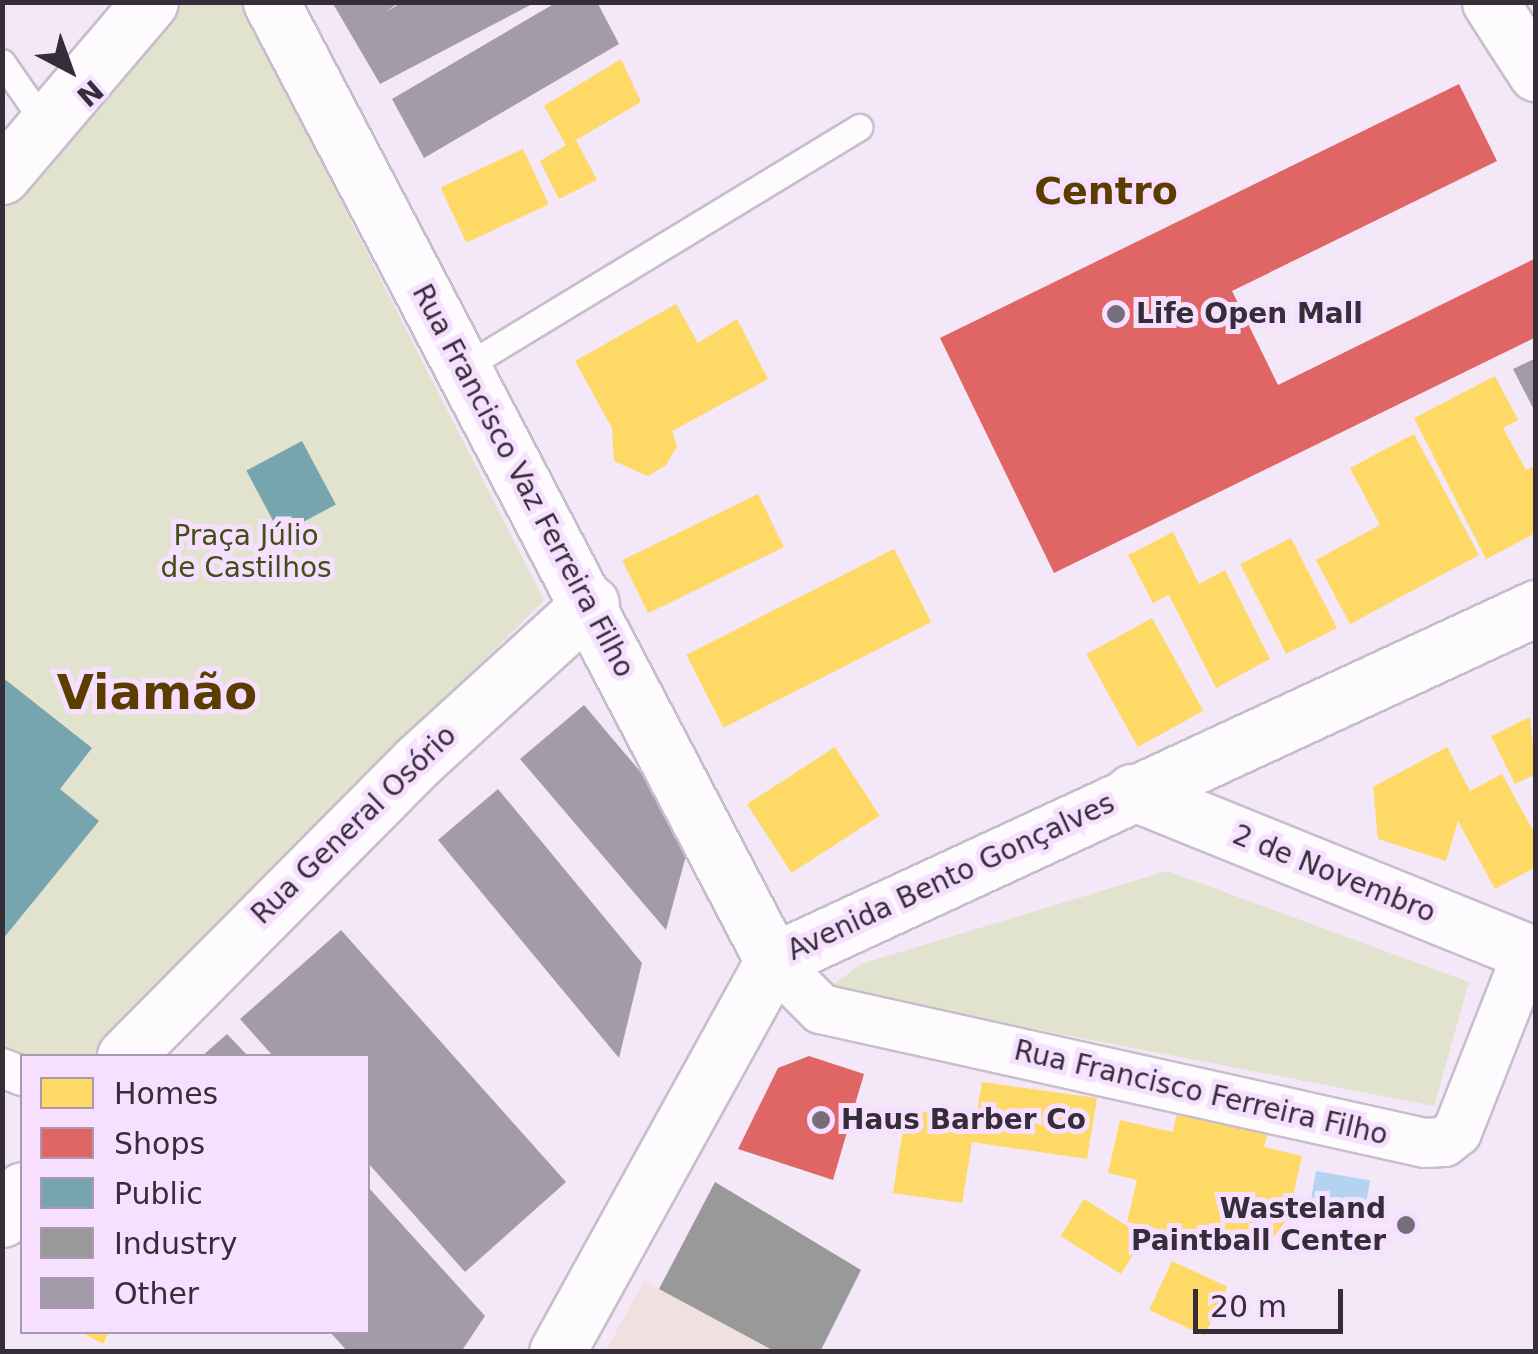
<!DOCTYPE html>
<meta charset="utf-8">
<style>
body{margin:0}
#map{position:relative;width:1538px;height:1354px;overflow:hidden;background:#f4e7f8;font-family:"DejaVu Sans",sans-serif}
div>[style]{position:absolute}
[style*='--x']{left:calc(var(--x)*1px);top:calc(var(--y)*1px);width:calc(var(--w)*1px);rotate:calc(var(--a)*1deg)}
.industrial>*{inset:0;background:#f1e0e0}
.green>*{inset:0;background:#e2e3ce}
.water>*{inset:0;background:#b4d3f0;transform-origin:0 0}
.homes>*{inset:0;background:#ffd966;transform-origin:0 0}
.shops>*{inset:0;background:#e06666}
.public>*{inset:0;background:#76a5af;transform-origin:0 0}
.industry>*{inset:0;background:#999}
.building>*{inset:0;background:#a49baa}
.roads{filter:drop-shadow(2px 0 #c7becb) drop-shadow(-2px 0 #c7becb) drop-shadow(0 2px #c7becb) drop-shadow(0 -2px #c7becb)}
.service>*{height:25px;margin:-12.5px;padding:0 12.5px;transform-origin:12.5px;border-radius:12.5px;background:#fdfbfe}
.pedestrian>*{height:38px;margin:-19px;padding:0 19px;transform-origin:19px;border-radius:19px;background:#fdfbfe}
.minor>*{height:48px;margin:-24px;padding:0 24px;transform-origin:24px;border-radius:24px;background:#fdfbfe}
.tertiary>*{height:55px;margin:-27.5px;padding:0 27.5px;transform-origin:27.5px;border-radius:27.5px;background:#fdfbfe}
.secondary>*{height:55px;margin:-27.5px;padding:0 27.5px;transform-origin:27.5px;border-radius:27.5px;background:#fdfbfe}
.dots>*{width:28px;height:28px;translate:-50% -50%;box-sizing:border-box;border:5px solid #f7e0ff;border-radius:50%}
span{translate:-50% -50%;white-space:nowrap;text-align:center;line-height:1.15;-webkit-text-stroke:10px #f7e0ff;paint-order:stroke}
.poi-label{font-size:28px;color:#352d38;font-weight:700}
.left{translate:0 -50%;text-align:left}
.right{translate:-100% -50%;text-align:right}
.street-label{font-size:28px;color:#352d38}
.park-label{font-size:28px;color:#444e14}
.district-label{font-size:38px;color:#5b3d00;font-weight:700}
.town-label{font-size:48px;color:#5b3d00;font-weight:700}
.frame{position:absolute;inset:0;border:5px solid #352d38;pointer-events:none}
.legend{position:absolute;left:20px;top:1054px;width:350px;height:280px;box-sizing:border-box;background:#f7e0ff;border:2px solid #a998af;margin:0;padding:12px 18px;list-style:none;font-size:30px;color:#352d38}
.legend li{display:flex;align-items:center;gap:20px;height:50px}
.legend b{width:50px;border:2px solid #a998af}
.north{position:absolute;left:20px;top:20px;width:100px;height:100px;-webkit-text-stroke:8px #f7e0ff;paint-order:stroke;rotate:139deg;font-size:28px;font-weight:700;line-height:40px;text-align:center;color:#352d38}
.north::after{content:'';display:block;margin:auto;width:35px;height:45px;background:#352d38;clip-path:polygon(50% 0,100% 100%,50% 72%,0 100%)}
.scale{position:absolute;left:1193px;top:1289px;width:150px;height:45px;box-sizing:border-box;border:5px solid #352d38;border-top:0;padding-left:12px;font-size:30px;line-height:35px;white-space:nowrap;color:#352d38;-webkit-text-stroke:8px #f7e0ff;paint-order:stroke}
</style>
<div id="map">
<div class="industrial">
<i style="clip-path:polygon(644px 1281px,776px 1351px,605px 1352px)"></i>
</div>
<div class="green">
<i style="clip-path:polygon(173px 3px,240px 3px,544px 600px,95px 1056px,31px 1056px,3px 1046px,2px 208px)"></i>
<i style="clip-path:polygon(1167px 871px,1469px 982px,1434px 1106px,828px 989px,861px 964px)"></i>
</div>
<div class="water">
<i style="left:1316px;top:1171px;width:55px;height:27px;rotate:10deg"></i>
</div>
<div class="homes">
<i style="clip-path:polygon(621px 59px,641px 102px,576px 140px,597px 180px,559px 199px,540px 161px,566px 145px,544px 106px)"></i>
<i style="left:523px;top:149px;width:61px;height:91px;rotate:65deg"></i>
<i style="clip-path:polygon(676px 304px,698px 343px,737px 319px,768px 379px,672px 431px,677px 446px,666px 465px,648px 476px,614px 461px,612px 428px,575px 361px)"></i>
<i style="clip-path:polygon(1495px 376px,1518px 420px,1503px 428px,1526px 470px,1536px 465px,1536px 533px,1486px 559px,1414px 418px)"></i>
<i style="clip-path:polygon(1414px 434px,1479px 555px,1350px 624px,1316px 560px,1380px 525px,1350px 468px)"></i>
<i style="left:758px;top:494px;width:59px;height:151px;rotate:64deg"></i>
<i style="clip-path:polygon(1173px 532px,1199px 584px,1225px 570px,1270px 659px,1216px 688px,1169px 595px,1153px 603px,1128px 555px)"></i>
<i style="left:1291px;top:538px;width:101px;height:57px;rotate:63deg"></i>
<i style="left:894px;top:549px;width:82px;height:233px;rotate:63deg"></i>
<i style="left:1152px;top:618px;width:106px;height:75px;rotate:61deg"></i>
<i style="clip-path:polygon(1530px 717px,1536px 774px,1515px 784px,1491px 736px)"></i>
<i style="left:835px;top:747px;width:82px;height:105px;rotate:57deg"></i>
<i style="clip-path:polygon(1447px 747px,1470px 791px,1502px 774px,1536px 836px,1536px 867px,1495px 889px,1458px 821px,1446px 861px,1378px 839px,1373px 787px)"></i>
<i style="clip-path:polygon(982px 1082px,1097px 1098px,1087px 1159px,972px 1142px,962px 1203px,893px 1193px,906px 1109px,976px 1119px)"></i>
<i style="clip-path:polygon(1177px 1113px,1268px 1133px,1264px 1147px,1302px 1156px,1288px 1218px,1270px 1242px,1247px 1249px,1127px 1222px,1137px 1180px,1108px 1173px,1120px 1120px,1173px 1132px)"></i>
<i style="left:1084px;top:1199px;width:71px;height:44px;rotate:32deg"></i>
<i style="left:1172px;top:1261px;width:61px;height:54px;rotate:25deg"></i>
<i style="clip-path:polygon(81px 1332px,109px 1332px,103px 1344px)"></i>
</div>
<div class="shops">
<i style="clip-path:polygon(1459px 84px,1497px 161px,1232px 291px,1278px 385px,1536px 258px,1536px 337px,1054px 573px,940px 338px)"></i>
<i style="clip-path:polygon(809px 1056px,864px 1074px,833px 1180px,738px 1149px,778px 1068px)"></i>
</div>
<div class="public">
<i style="left:302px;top:441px;width:72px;height:63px;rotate:62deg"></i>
<i style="clip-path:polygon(2px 677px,92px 748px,60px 789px,99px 821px,2px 940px)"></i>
</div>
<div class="industry">
<i style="clip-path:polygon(715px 1182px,861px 1270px,820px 1352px,776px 1352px,659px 1289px)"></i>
</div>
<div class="building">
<i style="clip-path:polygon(332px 2px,399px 2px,386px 12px,402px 2px,536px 2px,380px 84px)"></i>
<i style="clip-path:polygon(557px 2px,597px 2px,619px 44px,424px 158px,392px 99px)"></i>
<i style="clip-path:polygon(1536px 358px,1536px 414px,1513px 369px)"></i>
<i style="clip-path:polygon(584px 705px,692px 833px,666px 930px,520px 759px)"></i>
<i style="clip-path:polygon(498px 789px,642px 963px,619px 1058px,438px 840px)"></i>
<i style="clip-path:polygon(341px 930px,566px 1182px,465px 1272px,368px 1163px,368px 1056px,273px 1056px,240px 1019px)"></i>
<i style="clip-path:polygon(227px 1034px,248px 1056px,202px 1056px)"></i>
<i style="clip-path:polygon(368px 1187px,485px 1316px,461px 1352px,348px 1352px,330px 1332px,368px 1332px)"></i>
</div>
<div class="roads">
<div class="service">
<i style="--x:2;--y:62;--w:75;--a:55.3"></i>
<i style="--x:463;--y:368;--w:464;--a:-31.3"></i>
</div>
<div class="pedestrian">
<i style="--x:2;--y:1068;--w:22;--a:22"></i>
</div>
<div class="minor">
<i style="--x:773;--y:961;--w:68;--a:45"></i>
<i style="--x:821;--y:1009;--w:619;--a:12.51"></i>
<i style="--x:1425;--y:1143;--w:19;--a:-3"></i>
<i style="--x:1444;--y:1142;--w:16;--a:-38"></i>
<i style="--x:1457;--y:1132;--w:193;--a:-68.5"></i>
</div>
<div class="tertiary">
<i style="--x:271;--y:2;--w:1082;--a:62.37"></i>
<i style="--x:1490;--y:2;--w:85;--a:57.1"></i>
<i style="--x:1132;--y:792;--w:436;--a:22"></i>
<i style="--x:125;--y:1056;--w:416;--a:-45.2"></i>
<i style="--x:418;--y:761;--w:234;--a:-42.4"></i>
<i style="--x:2;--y:1219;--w:35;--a:-55"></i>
</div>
<div class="secondary">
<i style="--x:2;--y:176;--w:228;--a:-49.6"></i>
<i style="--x:557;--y:1352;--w:447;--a:-61.1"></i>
<i style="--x:773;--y:961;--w:841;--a:-24.83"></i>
</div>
</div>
<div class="dots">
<i style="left:1116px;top:314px;background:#786e7b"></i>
<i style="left:821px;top:1120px;background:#786e7b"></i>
<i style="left:1406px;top:1225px;background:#786e7b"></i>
</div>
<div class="poi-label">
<span class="left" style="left:1136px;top:314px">Life Open Mall</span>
<span class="left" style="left:841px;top:1120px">Haus Barber Co</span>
<span class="right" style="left:1386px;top:1225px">Wasteland<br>Paintball Center</span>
</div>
<div class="street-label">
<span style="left:523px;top:481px;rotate:62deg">Rua Francisco Vaz Ferreira Filho</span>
<span style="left:354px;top:825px;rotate:-44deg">Rua General Osório</span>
<span style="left:1334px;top:874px;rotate:22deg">2 de Novembro</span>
<span style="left:951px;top:877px;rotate:-25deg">Avenida Bento Gonçalves</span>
<span style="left:1201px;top:1093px;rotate:13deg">Rua Francisco Ferreira Filho</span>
</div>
<div class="park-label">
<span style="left:246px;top:552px">Praça Júlio<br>de Castilhos</span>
</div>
<div class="district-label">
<span style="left:1106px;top:192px">Centro</span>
</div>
<div class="town-label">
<span style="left:157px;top:693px">Viamão</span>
</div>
<div class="frame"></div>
<ul class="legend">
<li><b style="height:28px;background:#ffd966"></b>Homes</li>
<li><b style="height:28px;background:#e06666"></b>Shops</li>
<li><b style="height:28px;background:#76a5af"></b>Public</li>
<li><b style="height:28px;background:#999"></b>Industry</li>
<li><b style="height:28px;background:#a49baa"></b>Other</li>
</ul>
<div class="north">N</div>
<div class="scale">20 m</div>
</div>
